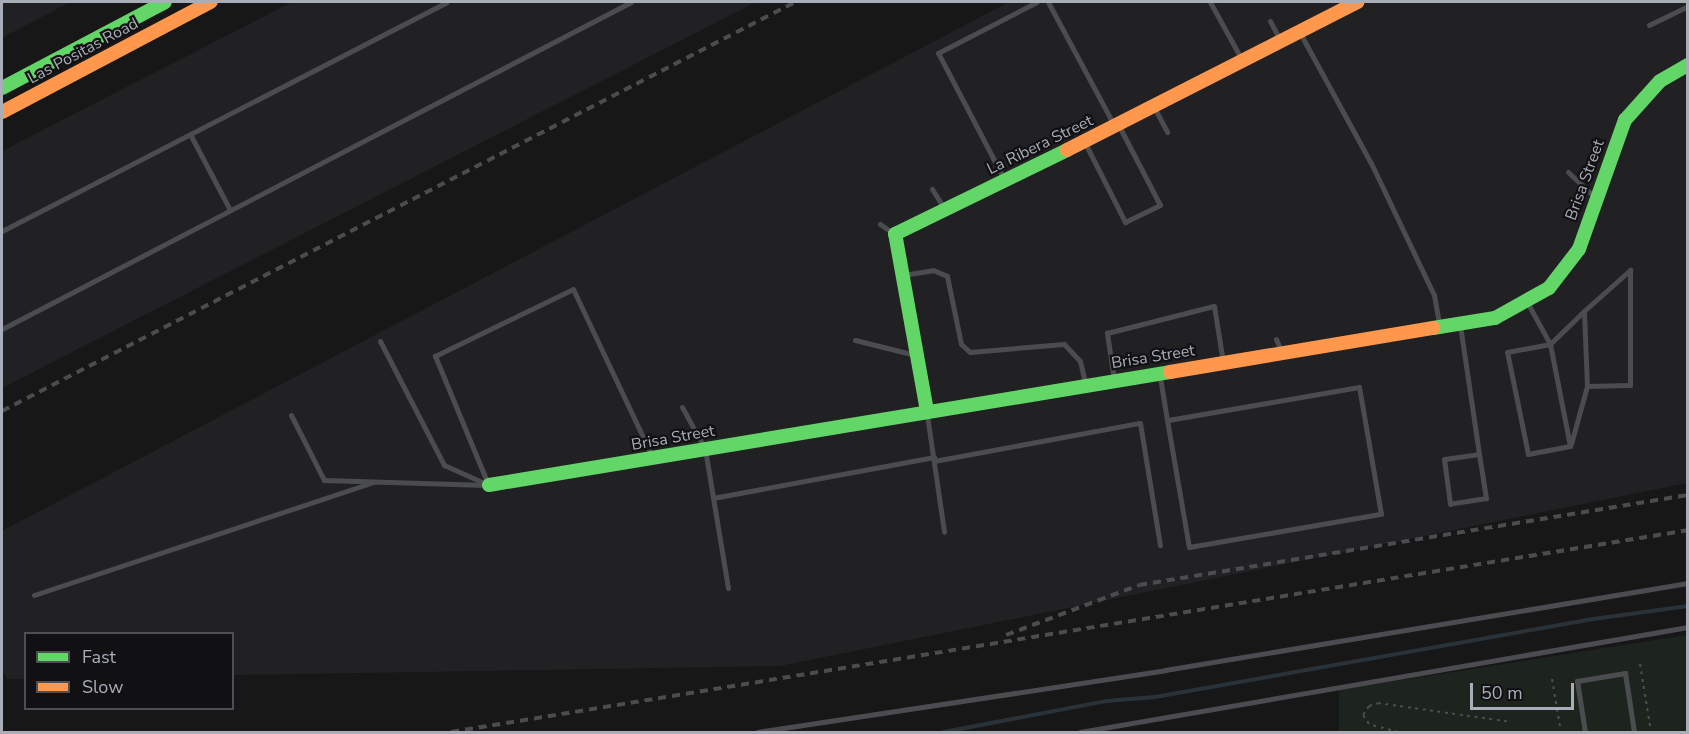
<!DOCTYPE html>
<style>
body{margin:0}
#map{position:relative;width:1689px;height:734px;overflow:hidden;background:#171717;font-family:"Nunito Sans",sans-serif}
div>[style]{position:absolute}
[style*='--x']{left:calc(var(--x)*1px);top:calc(var(--y)*1px);width:calc(var(--w)*1px);rotate:calc(var(--a)*1deg)}
.built>*{inset:0;background:#212123}
.green>*{inset:0;background:#1d241e}
.stream>*{height:4px;margin:-2px;padding:0 2px;transform-origin:2px;border-radius:2px;background:#2a3239}
.path>*{height:2px;margin-top:-1px;transform-origin:0;background:repeating-linear-gradient(90deg,#4d4e52 0 3px,transparent 0 7.5px)}
.lane>*{height:5px;margin:-2.5px;padding:0 2.5px;transform-origin:2.5px;border-radius:2.5px;background:#4b4c50}
.fast>*{height:14px;margin:-7px;padding:0 7px;transform-origin:7px;border-radius:7px;background:#63d668}
.slow>*{height:14px;margin:-7px;padding:0 7px;transform-origin:7px;border-radius:7px;background:#ff974d}
.rail>*{height:4px;margin-top:-2px;transform-origin:0;background:repeating-linear-gradient(90deg,#4b4c4f 0 8px,transparent 0 14px)}
span{translate:-50% -50%;white-space:nowrap;text-align:center;line-height:1.15;-webkit-text-stroke:4.5px #111113;paint-order:stroke}
.street-label{font-size:16px;color:#a8adb8}
.frame{position:absolute;inset:0;border:3px solid #a8adb8;pointer-events:none}
.legend{position:absolute;left:24px;top:632px;width:210px;height:78px;box-sizing:border-box;background:#111113;border:2px solid #4d4f55;margin:0;padding:8px 10px;list-style:none;font-size:18px;color:#a8adb8}
.legend li{display:flex;align-items:center;gap:12px;height:30px}
.legend b{width:30px;border:2px solid #4d4f55}
.scale{position:absolute;left:1470px;top:683px;width:104px;height:27px;box-sizing:border-box;border:3px solid #a8adb8;border-top:0;padding-left:8px;font-size:18px;line-height:21px;white-space:nowrap;color:#a8adb8;-webkit-text-stroke:4px #111113;paint-order:stroke}
</style>
<div id="map">
<div class="built">
<i style="clip-path:polygon(2px 2px,70px 2px,2px 38px)"></i>
<i style="clip-path:polygon(292px 2px,756px 2px,2px 388px,2px 151px)"></i>
<i style="clip-path:polygon(1009px 2px,1687px 2px,1687px 483px,780px 666px,233px 675px,232px 634px,26px 634px,25px 679px,7px 679px,2px 669px,2px 531px)"></i>
</div>
<div class="green">
<i style="clip-path:polygon(1687px 635px,1687px 732px,1339px 732px,1339px 690px)"></i>
</div>
<div class="stream">
<i style="--x:944;--y:732;--w:166;--a:-10.8"></i>
<i style="--x:1107;--y:701;--w:48;--a:-4.8"></i>
<i style="--x:1155;--y:697;--w:438;--a:-10.1"></i>
<i style="--x:1586;--y:620;--w:103;--a:-7.8"></i>
</div>
<div class="path">
<i style="--x:1640;--y:664;--w:69;--a:80.8"></i>
<i style="--x:1552;--y:679;--w:54;--a:80.4"></i>
<i style="--x:1398;--y:732;--w:30;--a:-165"></i>
<i style="--x:1369;--y:724;--w:11;--a:-124"></i>
<i style="--x:1363;--y:715;--w:11;--a:-56"></i>
<i style="--x:1369;--y:706;--w:9;--a:-18"></i>
<i style="--x:1378;--y:703;--w:134;--a:8.1"></i>
</div>
<div class="lane">
<i style="--x:1048;--y:2;--w:140;--a:61.8"></i>
<i style="--x:1210;--y:2;--w:66;--a:61.1"></i>
<i style="--x:1270;--y:21;--w:21;--a:62"></i>
<i style="--x:1649;--y:25;--w:43;--a:-26"></i>
<i style="--x:1300;--y:33;--w:148;--a:61.4"></i>
<i style="--x:1371;--y:163;--w:146;--a:64.5"></i>
<i style="--x:1434;--y:295;--w:29;--a:80"></i>
<i style="--x:1155;--y:109;--w:26;--a:62"></i>
<i style="--x:190;--y:134;--w:86;--a:62.2"></i>
<i style="--x:1085;--y:143;--w:89;--a:63.1"></i>
<i style="--x:1125;--y:222;--w:39;--a:-26"></i>
<i style="--x:1160;--y:205;--w:89;--a:-117.4"></i>
<i style="--x:1568;--y:172;--w:37;--a:43"></i>
<i style="--x:1004;--y:179;--w:142;--a:-117.6"></i>
<i style="--x:938;--y:53;--w:111;--a:-27.3"></i>
<i style="--x:932;--y:189;--w:22;--a:58"></i>
<i style="--x:880;--y:224;--w:16;--a:35"></i>
<i style="--x:2;--y:231;--w:500;--a:-27.23"></i>
<i style="--x:903;--y:275;--w:30;--a:-9"></i>
<i style="--x:933;--y:270;--w:15;--a:23"></i>
<i style="--x:947;--y:276;--w:69;--a:78.4"></i>
<i style="--x:961;--y:344;--w:12;--a:42"></i>
<i style="--x:970;--y:352;--w:94;--a:-4.9"></i>
<i style="--x:1064;--y:344;--w:23;--a:47"></i>
<i style="--x:1080;--y:361;--w:23;--a:77"></i>
<i style="--x:1527;--y:302;--w:48;--a:61.3"></i>
<i style="--x:1550;--y:344;--w:47;--a:-44.1"></i>
<i style="--x:1584;--y:311;--w:62;--a:-41.7"></i>
<i style="--x:1630;--y:270;--w:115;--a:90"></i>
<i style="--x:1630;--y:385;--w:43;--a:178.7"></i>
<i style="--x:1587;--y:386;--w:75;--a:-92.3"></i>
<i style="--x:1460;--y:325;--w:130;--a:81.6"></i>
<i style="--x:1479;--y:454;--w:45;--a:81"></i>
<i style="--x:1486;--y:498;--w:36;--a:171"></i>
<i style="--x:1450;--y:504;--w:45;--a:-97.6"></i>
<i style="--x:1444;--y:459;--w:35;--a:-8"></i>
<i style="--x:2;--y:329;--w:709;--a:-27.47"></i>
<i style="--x:1276;--y:339;--w:13;--a:67"></i>
<i style="--x:855;--y:340;--w:62;--a:14"></i>
<i style="--x:380;--y:341;--w:140;--a:62.7"></i>
<i style="--x:444;--y:465;--w:44;--a:24.2"></i>
<i style="--x:1550;--y:344;--w:104;--a:78.9"></i>
<i style="--x:1570;--y:446;--w:43;--a:169.2"></i>
<i style="--x:1528;--y:454;--w:104;--a:-101.6"></i>
<i style="--x:1507;--y:352;--w:44;--a:-10.5"></i>
<i style="--x:1160;--y:377;--w:44;--a:80.8"></i>
<i style="--x:1167;--y:420;--w:129;--a:80.2"></i>
<i style="--x:1189;--y:547;--w:195;--a:-9.8"></i>
<i style="--x:1381;--y:514;--w:129;--a:-99.8"></i>
<i style="--x:1359;--y:387;--w:195;--a:170.2"></i>
<i style="--x:1114;--y:380;--w:48;--a:-98.5"></i>
<i style="--x:1107;--y:333;--w:110;--a:-14.2"></i>
<i style="--x:1214;--y:306;--w:57;--a:80.9"></i>
<i style="--x:682;--y:407;--w:48;--a:61.3"></i>
<i style="--x:705;--y:449;--w:141;--a:80.6"></i>
<i style="--x:291;--y:415;--w:73;--a:63.1"></i>
<i style="--x:324;--y:480;--w:163;--a:1.8"></i>
<i style="--x:927;--y:415;--w:118;--a:81.7"></i>
<i style="--x:1571;--y:444;--w:60;--a:-74.6"></i>
<i style="--x:934;--y:461;--w:209;--a:-10.5"></i>
<i style="--x:1140;--y:423;--w:124;--a:80.7"></i>
<i style="--x:488;--y:484;--w:139;--a:-112.5"></i>
<i style="--x:435;--y:356;--w:153;--a:-25.9"></i>
<i style="--x:573;--y:289;--w:185;--a:64.7"></i>
<i style="--x:713;--y:498;--w:225;--a:-10.5"></i>
<i style="--x:34;--y:595;--w:358;--a:-18.4"></i>
<i style="--x:757;--y:732;--w:413;--a:-8.6"></i>
<i style="--x:1165;--y:670;--w:530;--a:-9.44"></i>
<i style="--x:1080;--y:732;--w:617;--a:-9.8"></i>
<i style="--x:1585;--y:732;--w:52;--a:-98.9"></i>
<i style="--x:1577;--y:681;--w:49;--a:-9.5"></i>
<i style="--x:1625;--y:673;--w:60;--a:81.3"></i>
</div>
<div class="fast">
<i style="--x:2;--y:88;--w:184;--a:-27.8"></i>
<i style="--x:1433;--y:328;--w:63;--a:-9.2"></i>
<i style="--x:1495;--y:318;--w:62;--a:-29.1"></i>
<i style="--x:1549;--y:288;--w:49;--a:-52.4"></i>
<i style="--x:1579;--y:249;--w:137;--a:-70.4"></i>
<i style="--x:1625;--y:120;--w:52;--a:-48.1"></i>
<i style="--x:1660;--y:81;--w:32;--a:-30"></i>
<i style="--x:927;--y:411;--w:180;--a:-100.2"></i>
<i style="--x:895;--y:234;--w:191;--a:-26"></i>
<i style="--x:489;--y:485;--w:690;--a:-9.42"></i>
</div>
<div class="slow">
<i style="--x:2;--y:112;--w:236;--a:-27.8"></i>
<i style="--x:1067;--y:150;--w:326;--a:-27"></i>
<i style="--x:1170;--y:372;--w:267;--a:-9.5"></i>
</div>
<div class="rail">
<i style="--x:2;--y:411;--w:892;--a:-27.28"></i>
<i style="--x:1006;--y:635;--w:142;--a:-20.6"></i>
<i style="--x:1139;--y:585;--w:556;--a:-9.31"></i>
<i style="--x:451;--y:732;--w:1253;--a:-9.27"></i>
</div>
<div class="street-label">
<span style="left:83px;top:51px;rotate:-28deg">Las Positas Road</span>
<span style="left:1040px;top:145px;rotate:-26deg">La Ribera Street</span>
<span style="left:1585px;top:180px;rotate:-70deg">Brisa Street</span>
<span style="left:1153px;top:357px;rotate:-9deg">Brisa Street</span>
<span style="left:673px;top:438px;rotate:-10deg">Brisa Street</span>
</div>
<div class="frame"></div>
<ul class="legend">
<li><b style="height:8px;background:#63d668"></b>Fast</li>
<li><b style="height:8px;background:#ff974d"></b>Slow</li>
</ul>
<div class="scale">50 m</div>
</div>
